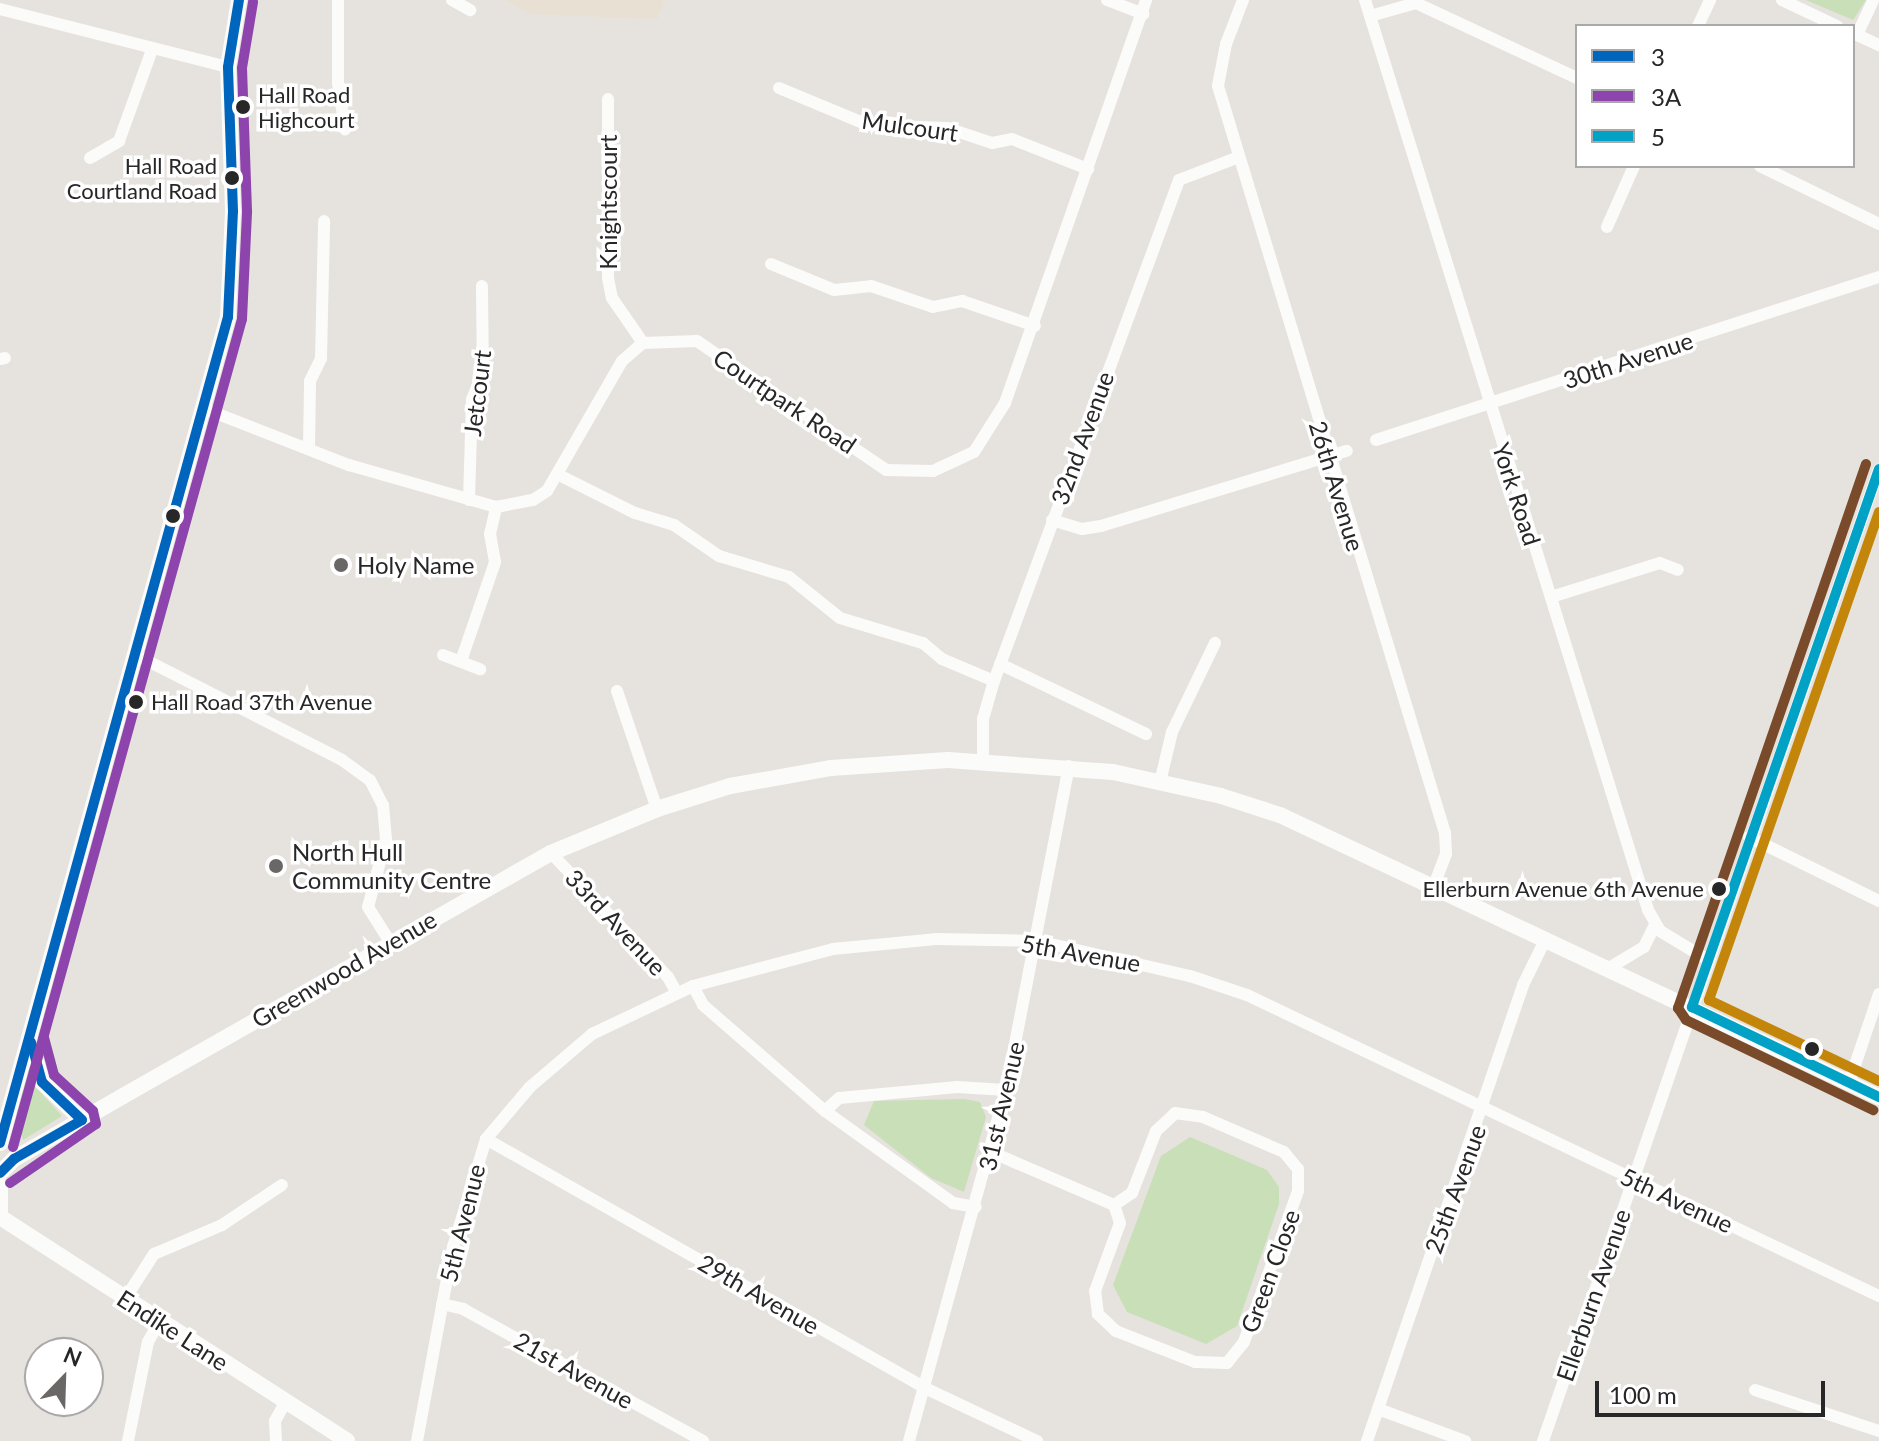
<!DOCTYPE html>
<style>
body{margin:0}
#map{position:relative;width:1879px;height:1441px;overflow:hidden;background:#e6e2de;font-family:Lato,sans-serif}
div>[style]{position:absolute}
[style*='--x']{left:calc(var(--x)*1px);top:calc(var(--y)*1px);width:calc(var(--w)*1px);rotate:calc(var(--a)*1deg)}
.education>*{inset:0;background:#e8e0d2}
.green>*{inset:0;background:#c9dfb8}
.minor>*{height:12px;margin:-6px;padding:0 6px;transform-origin:6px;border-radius:6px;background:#fbfbfa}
.tertiary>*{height:16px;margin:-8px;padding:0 8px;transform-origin:8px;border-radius:8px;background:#fbfbfa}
.bus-1>*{height:10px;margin:-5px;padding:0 5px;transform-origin:5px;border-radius:5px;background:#0065bd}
.bus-2>*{height:10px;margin:-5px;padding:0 5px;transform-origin:5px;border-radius:5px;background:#8e44ad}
.bus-3>*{height:10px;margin:-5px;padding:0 5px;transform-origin:5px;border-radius:5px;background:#02a2c6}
.bus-4>*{height:10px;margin:-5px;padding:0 5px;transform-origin:5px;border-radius:5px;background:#7a4b2a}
.bus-5>*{height:10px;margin:-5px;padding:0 5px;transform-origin:5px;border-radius:5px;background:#c3860a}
.dots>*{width:22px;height:22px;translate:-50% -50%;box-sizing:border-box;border:4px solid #fff;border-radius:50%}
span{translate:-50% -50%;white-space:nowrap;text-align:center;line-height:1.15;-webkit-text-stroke:7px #fff;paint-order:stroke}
.bus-label{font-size:22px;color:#272727}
.left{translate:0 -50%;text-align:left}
.right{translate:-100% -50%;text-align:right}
.street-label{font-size:24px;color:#272727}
.poi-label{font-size:24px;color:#272727}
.legend{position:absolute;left:1575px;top:24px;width:280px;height:144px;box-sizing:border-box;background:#fff;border:2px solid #a9a9a9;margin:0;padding:10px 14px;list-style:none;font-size:24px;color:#272727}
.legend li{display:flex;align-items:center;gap:16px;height:40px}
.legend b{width:40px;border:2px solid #a9a9a9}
.north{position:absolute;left:24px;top:1337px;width:80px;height:80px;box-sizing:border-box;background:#fff;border:2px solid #a9a9a9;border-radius:50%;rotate:23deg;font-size:22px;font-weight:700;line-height:32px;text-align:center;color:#272727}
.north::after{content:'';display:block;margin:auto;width:28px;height:36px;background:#6a6867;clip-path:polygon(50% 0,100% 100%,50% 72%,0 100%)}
.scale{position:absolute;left:1595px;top:1381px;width:230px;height:36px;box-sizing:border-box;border:4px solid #272727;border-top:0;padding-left:10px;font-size:24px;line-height:28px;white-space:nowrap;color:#272727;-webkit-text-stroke:6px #fff;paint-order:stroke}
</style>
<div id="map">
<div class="education">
<i style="clip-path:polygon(504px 0,665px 0,657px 19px,531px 14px)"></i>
</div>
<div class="green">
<i style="clip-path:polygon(1806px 0,1866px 0,1853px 20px)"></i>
<i style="clip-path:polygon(28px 1065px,35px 1086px,62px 1116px,23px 1140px,16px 1113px)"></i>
<i style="clip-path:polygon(964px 1099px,980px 1102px,986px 1117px,964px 1192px,931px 1178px,864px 1125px,874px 1101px)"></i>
<i style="clip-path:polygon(1190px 1137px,1267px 1170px,1279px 1187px,1279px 1204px,1237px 1326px,1206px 1344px,1127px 1312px,1113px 1285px,1161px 1156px)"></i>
</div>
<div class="minor">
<i style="--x:338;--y:0;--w:83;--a:90"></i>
<i style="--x:338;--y:83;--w:47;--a:81.3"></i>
<i style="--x:452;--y:0;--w:21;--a:29"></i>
<i style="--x:1107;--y:0;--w:39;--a:21"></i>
<i style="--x:1243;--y:0;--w:47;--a:111.1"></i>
<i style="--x:1226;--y:44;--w:43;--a:100.8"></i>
<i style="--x:1218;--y:86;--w:781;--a:73.1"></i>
<i style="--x:1445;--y:833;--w:21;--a:87"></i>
<i style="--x:1446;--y:854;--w:33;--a:111"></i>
<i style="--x:1365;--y:0;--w:953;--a:72.72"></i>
<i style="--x:1648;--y:910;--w:24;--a:60"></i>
<i style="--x:1660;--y:931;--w:56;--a:31.1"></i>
<i style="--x:1782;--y:0;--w:61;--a:25.3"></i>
<i style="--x:0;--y:9;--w:235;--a:14.3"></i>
<i style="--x:1370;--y:16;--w:48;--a:-15.8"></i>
<i style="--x:1416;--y:3;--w:178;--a:25"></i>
<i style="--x:1698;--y:26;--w:29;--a:-65"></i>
<i style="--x:1853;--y:33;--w:29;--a:25"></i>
<i style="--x:1857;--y:35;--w:38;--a:-65"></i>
<i style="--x:779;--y:88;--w:96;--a:22.6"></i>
<i style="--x:868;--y:125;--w:79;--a:2.2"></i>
<i style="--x:947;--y:128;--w:47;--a:18.4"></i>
<i style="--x:992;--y:143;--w:20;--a:-11"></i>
<i style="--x:1012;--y:139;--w:82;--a:21.5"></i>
<i style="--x:608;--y:99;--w:179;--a:90"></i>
<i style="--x:608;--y:278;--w:20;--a:79"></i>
<i style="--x:612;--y:298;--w:55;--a:55.4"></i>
<i style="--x:90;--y:158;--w:34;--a:-30"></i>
<i style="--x:119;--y:141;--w:97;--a:-70.1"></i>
<i style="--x:1760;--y:166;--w:132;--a:26"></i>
<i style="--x:1607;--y:227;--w:67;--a:-66.1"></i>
<i style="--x:771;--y:264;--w:68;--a:22.4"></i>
<i style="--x:834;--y:290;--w:37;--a:-6"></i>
<i style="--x:871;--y:286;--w:65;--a:18.7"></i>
<i style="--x:933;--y:307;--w:30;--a:-12"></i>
<i style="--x:962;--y:301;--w:77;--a:18.9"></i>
<i style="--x:0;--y:359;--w:5;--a:-11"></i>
<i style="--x:205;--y:409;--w:155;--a:21.3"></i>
<i style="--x:349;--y:465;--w:153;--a:15.9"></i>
<i style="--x:496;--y:507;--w:38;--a:-11"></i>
<i style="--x:533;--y:500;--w:17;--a:-33"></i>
<i style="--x:547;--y:491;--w:150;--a:-60"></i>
<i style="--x:622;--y:361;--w:28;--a:-41"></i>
<i style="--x:643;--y:343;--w:54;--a:-2.1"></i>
<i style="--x:697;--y:341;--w:229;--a:34.3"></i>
<i style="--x:886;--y:470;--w:47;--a:1.2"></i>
<i style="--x:933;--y:471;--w:45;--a:-24.9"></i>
<i style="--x:974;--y:452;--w:58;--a:-57.7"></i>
<i style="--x:1005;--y:403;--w:427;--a:-70.7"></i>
<i style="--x:1376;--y:440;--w:529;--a:-17.96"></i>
<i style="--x:309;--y:448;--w:67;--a:-89.1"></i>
<i style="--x:310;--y:381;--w:25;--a:-64"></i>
<i style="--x:321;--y:358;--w:137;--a:-88.7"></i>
<i style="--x:559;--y:475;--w:85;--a:26.6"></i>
<i style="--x:635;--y:513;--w:41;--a:17.1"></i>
<i style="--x:674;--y:525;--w:55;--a:34.6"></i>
<i style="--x:719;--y:556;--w:73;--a:16.7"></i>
<i style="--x:789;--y:577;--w:65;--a:38.8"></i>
<i style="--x:840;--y:618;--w:87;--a:16.8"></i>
<i style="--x:923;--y:643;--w:25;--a:40"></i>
<i style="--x:942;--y:659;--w:56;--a:22.9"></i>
<i style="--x:469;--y:500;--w:101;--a:-88.3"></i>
<i style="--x:472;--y:399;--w:28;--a:-67"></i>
<i style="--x:483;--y:373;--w:87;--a:-90.7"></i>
<i style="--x:1052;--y:520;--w:31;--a:17"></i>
<i style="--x:1082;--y:529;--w:19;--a:-9"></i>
<i style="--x:1101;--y:526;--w:257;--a:-17"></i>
<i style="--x:1551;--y:597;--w:114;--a:-17.3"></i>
<i style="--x:1660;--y:563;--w:19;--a:21"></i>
<i style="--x:443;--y:655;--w:40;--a:21"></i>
<i style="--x:138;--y:656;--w:229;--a:27"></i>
<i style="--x:342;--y:760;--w:34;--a:36"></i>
<i style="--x:370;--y:780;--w:28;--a:63"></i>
<i style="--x:383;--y:805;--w:34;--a:85"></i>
<i style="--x:386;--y:839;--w:70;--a:104.8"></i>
<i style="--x:368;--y:907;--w:41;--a:57.8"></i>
<i style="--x:461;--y:661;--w:105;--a:-71"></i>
<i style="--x:495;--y:562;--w:28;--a:-100"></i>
<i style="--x:490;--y:534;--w:28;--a:-77"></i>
<i style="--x:1000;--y:664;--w:162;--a:25.6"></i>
<i style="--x:617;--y:691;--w:125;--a:71.3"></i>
<i style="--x:983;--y:759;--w:40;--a:-90"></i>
<i style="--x:983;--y:719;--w:40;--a:-74"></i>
<i style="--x:994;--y:681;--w:534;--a:-69.73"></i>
<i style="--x:1179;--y:180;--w:61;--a:-21.1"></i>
<i style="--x:1160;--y:782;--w:51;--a:-76.5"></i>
<i style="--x:1172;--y:732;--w:99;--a:-64.2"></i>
<i style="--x:1749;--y:837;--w:145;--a:26.2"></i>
<i style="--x:551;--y:853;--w:170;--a:46.7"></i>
<i style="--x:668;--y:977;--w:18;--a:61"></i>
<i style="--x:1609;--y:968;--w:41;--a:-31"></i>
<i style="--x:1644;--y:947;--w:25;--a:-64"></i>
<i style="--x:693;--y:986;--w:21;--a:62"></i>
<i style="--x:703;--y:1005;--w:162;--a:41"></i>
<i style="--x:825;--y:1111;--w:158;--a:35.7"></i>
<i style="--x:953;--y:1203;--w:23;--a:10"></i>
<i style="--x:1849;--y:1083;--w:94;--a:-71.4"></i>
<i style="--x:825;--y:1111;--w:19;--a:-43"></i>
<i style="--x:839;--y:1098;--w:119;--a:-5.3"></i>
<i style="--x:957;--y:1087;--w:49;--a:3.5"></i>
<i style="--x:486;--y:1139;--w:507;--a:29.55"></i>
<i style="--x:927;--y:1389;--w:122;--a:25.3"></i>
<i style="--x:991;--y:1152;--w:134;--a:23.3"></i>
<i style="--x:1114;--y:1205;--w:22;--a:-34"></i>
<i style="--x:1132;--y:1193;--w:66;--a:-68.8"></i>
<i style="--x:1156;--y:1131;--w:26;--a:-43"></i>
<i style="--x:1175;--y:1113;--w:28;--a:8"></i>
<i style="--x:1203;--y:1117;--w:88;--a:23.4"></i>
<i style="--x:1284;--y:1152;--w:22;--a:51"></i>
<i style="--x:1298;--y:1169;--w:22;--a:90"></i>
<i style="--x:1298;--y:1191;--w:160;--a:109.7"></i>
<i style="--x:1244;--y:1342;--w:27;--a:129"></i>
<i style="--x:1227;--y:1363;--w:32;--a:-178"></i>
<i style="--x:1195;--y:1362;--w:85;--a:-158.6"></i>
<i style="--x:1116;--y:1331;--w:25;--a:-137"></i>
<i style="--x:1098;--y:1314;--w:23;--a:-97"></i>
<i style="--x:1095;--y:1291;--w:72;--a:-69.8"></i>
<i style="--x:1120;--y:1223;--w:19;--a:-108"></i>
<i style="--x:125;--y:1299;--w:54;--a:-57.2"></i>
<i style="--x:154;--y:1254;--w:74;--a:-23.1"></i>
<i style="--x:222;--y:1225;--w:72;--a:-33.7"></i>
<i style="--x:442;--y:1304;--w:22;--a:13"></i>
<i style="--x:463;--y:1309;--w:274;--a:28.8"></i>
<i style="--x:1755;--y:1390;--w:131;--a:18.3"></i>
<i style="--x:1378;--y:1409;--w:93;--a:20.2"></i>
<i style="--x:128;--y:1441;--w:101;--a:-78.6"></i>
<i style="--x:148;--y:1342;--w:21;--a:-61"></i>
<i style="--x:276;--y:1441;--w:20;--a:-93"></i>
<i style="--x:275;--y:1421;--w:21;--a:-61"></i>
<i style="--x:417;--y:1441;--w:197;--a:-79.5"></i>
<i style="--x:453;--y:1247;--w:113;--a:-73"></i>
<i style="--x:486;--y:1139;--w:68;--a:-49.8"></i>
<i style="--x:530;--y:1087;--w:82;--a:-40.5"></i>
<i style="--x:592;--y:1034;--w:112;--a:-25.4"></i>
<i style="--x:693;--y:986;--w:145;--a:-14.8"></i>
<i style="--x:833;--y:949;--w:103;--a:-5.5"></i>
<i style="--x:936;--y:939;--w:102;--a:1.1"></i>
<i style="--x:1038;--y:941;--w:156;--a:13"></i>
<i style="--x:1190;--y:976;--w:60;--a:18.4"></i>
<i style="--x:1247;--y:995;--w:700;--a:25.47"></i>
<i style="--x:909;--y:1441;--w:364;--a:-74.6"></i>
<i style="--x:1006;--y:1090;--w:330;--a:-79"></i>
<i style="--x:1367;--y:1441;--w:482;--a:-71.1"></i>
<i style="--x:1523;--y:985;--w:52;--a:-63.9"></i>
<i style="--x:1543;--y:1441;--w:1028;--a:-70.93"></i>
</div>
<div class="tertiary">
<i style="--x:31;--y:1043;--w:41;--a:74.2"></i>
<i style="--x:42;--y:1082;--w:55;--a:43.5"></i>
<i style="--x:0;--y:1143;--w:857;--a:-74.57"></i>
<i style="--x:228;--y:317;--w:106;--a:-87.3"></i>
<i style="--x:233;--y:211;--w:144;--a:-92"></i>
<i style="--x:228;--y:67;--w:68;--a:-80.7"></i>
<i style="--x:0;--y:1173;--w:20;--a:-45"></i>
<i style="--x:14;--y:1159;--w:126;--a:-30"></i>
<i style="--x:123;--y:1096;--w:492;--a:-29.6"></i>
<i style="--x:551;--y:853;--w:115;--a:-22.5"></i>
<i style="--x:657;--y:809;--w:77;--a:-17.5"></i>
<i style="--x:730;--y:786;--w:103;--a:-10.1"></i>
<i style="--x:831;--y:768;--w:117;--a:-3.9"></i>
<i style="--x:948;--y:760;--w:165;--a:4.2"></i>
<i style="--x:1113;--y:772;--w:111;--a:12.5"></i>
<i style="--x:1221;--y:796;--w:62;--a:17.9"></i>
<i style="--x:1280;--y:815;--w:662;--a:25.21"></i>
<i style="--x:0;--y:1186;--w:26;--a:90"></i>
<i style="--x:0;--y:1217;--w:413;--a:32.8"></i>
</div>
<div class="bus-1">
<i style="--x:0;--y:1143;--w:857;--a:-74.57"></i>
<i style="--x:228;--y:317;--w:106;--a:-87.3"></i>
<i style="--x:233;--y:211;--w:144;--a:-92"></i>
<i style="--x:228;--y:67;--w:68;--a:-80.7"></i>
<i style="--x:0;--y:1173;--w:20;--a:-45"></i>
<i style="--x:14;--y:1159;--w:78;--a:-29.8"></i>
<i style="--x:82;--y:1120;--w:55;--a:-136.5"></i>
<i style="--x:42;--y:1082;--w:41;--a:-105.4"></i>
</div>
<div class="bus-2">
<i style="--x:13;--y:1147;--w:859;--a:-74.54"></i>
<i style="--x:242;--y:319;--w:108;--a:-87.3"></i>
<i style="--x:247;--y:211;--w:143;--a:-92"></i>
<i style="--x:242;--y:68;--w:67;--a:-80.5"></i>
<i style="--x:10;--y:1183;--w:104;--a:-34.5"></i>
<i style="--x:96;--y:1124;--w:13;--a:-103"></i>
<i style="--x:93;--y:1111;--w:53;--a:-137.3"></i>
<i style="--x:54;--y:1075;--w:38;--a:-105"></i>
</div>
<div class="bus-3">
<i style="--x:1879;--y:469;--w:570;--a:109.17"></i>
<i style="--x:1692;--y:1007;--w:208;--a:25.7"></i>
</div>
<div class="bus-4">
<i style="--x:1866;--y:464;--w:576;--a:109.06"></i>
<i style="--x:1678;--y:1008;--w:14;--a:56"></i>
<i style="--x:1686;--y:1020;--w:208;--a:25.7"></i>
</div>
<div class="bus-5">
<i style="--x:1879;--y:512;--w:517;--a:109.21"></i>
<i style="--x:1709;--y:1000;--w:188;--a:25.5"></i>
</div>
<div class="dots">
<i style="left:243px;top:107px;background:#272727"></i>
<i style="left:232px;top:178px;background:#272727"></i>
<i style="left:173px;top:516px;background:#272727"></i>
<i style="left:341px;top:565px;background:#6a6867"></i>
<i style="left:136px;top:702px;background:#272727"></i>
<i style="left:276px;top:866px;background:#6a6867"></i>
<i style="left:1719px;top:889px;background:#272727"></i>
<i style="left:1812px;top:1049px;background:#272727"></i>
</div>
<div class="bus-label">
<span class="left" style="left:258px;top:107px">Hall Road<br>Highcourt</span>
<span class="right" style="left:217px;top:178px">Hall Road<br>Courtland Road</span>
<span class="left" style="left:151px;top:702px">Hall Road 37th Avenue</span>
<span class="right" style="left:1704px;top:889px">Ellerburn Avenue 6th Avenue</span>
</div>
<div class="street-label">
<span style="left:910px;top:126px;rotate:8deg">Mulcourt</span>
<span style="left:608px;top:202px;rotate:-90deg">Knightscourt</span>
<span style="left:1628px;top:360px;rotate:-18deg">30th Avenue</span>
<span style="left:477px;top:393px;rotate:-83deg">Jetcourt</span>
<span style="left:785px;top:401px;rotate:34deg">Courtpark Road</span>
<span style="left:1082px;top:438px;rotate:-70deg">32nd Avenue</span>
<span style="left:1337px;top:486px;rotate:73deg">26th Avenue</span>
<span style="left:1517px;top:494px;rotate:72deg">York Road</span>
<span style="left:616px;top:922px;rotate:47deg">33rd Avenue</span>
<span style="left:1081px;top:953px;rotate:10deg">5th Avenue</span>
<span style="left:344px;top:969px;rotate:-30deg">Greenwood Avenue</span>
<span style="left:1001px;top:1106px;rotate:-77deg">31st Avenue</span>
<span style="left:1455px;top:1189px;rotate:-70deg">25th Avenue</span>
<span style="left:1677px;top:1200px;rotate:25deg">5th Avenue</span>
<span style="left:462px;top:1223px;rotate:-76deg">5th Avenue</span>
<span style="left:1270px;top:1271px;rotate:-70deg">Green Close</span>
<span style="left:759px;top:1294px;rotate:30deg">29th Avenue</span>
<span style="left:1593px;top:1295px;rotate:-71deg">Ellerburn Avenue</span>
<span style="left:173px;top:1330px;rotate:33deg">Endike Lane</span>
<span style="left:574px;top:1370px;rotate:29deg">21st Avenue</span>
</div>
<div class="poi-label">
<span class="left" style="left:357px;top:565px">Holy Name</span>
<span class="left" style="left:292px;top:866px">North Hull<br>Community Centre</span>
</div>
<ul class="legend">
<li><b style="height:10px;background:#0065bd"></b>3</li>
<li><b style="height:10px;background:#8e44ad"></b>3A</li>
<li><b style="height:10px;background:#02a2c6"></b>5</li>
</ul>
<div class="north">N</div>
<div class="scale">100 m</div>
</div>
